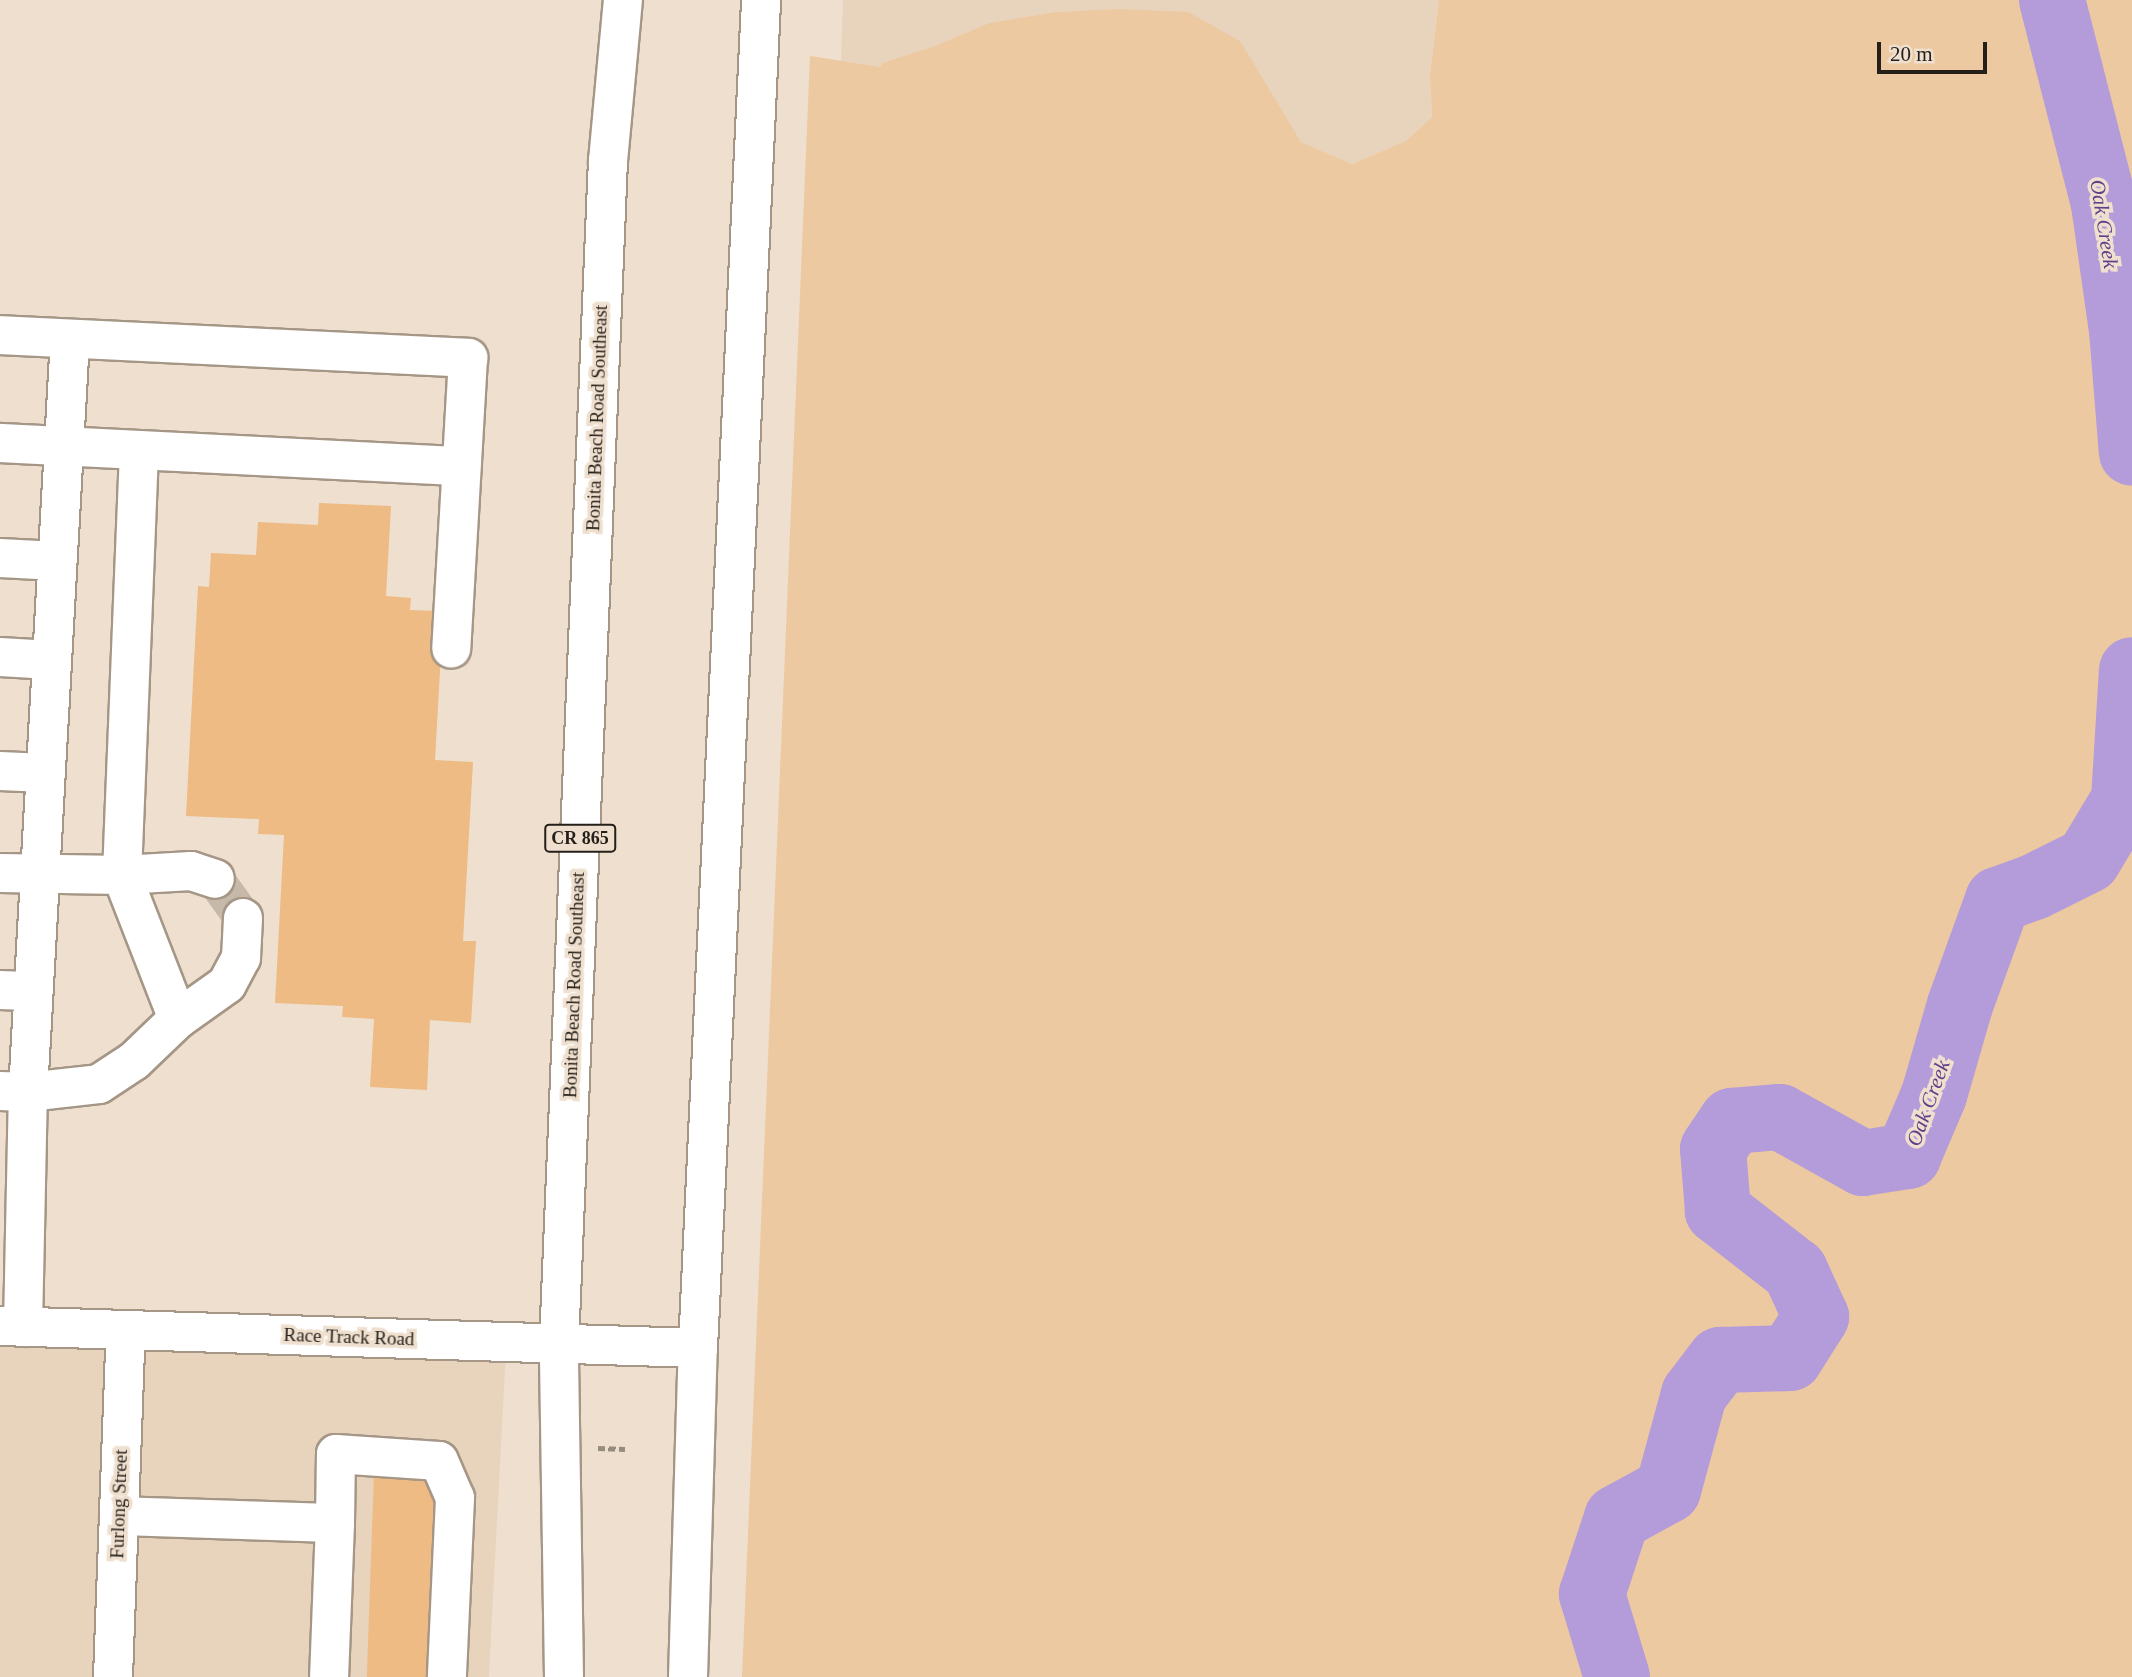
<!DOCTYPE html>
<style>
body{margin:0}
#map{position:relative;width:2132px;height:1677px;overflow:hidden;background:#efdfce;font-family:Georgia,serif}
div>[style]{position:absolute}
[style*='--x']{left:calc(var(--x)*1px);top:calc(var(--y)*1px);width:calc(var(--w)*1px);rotate:calc(var(--a)*1deg)}
.built>*{inset:0;background:#e8d3bd;transform-origin:0 0}
.green>*{inset:0;background:#ecc9a1}
.river>*{height:66px;margin:-33px;padding:0 33px;transform-origin:33px;border-radius:33px;background:#b49bd9}
.building>*{inset:0;background:#edbb83;transform-origin:0 0}
.minor-tunnel>*{height:38px;margin-top:-19px;transform-origin:0;background:repeating-linear-gradient(90deg,#c6b9aa 0 38px,transparent 0 57px)}
.path>*{height:4.5px;margin-top:-2.25px;transform-origin:0;background:repeating-linear-gradient(90deg,#968b7f 0 7px,transparent 0 10.5px)}
.roads{filter:drop-shadow(2px 0 #a59686) drop-shadow(-2px 0 #a59686) drop-shadow(0 2px #a59686) drop-shadow(0 -2px #a59686)}
.minor>*{height:38px;margin:-19px;padding:0 19px;transform-origin:19px;border-radius:19px;background:#fff}
.major>*{height:38px;margin:-19px;padding:0 19px;transform-origin:19px;border-radius:19px;background:#fff}
span{translate:-50% -50%;white-space:nowrap;text-align:center;line-height:1.15;-webkit-text-stroke:7px #efdfce;paint-order:stroke}
.shield-label span{padding:2px 5px;background:#efdfce;border:2px solid;border-radius:5px;-webkit-text-stroke-width:0}
.shield-label{font-size:18px;color:#241f19;font-weight:700}
.street-label{font-size:19px;color:#241f19}
.water-label{font-size:21px;color:#613f8a;font-style:italic}
.scale{position:absolute;left:1877px;top:42px;width:110px;height:32px;box-sizing:border-box;border:4px solid #241f19;border-top:0;padding-left:9px;font-size:21px;line-height:24px;white-space:nowrap;color:#241f19;-webkit-text-stroke:5px #efdfce;paint-order:stroke}
</style>
<div id="map">
<div class="built">
<i style="clip-path:polygon(843px 0,1439px 0,1430px 76px,1432px 117px,1406px 141px,1352px 164px,1301px 142px,1270px 95px,1115px 9px,1056px 12px,989px 23px,935px 46px,882px 63px,881px 67px,841px 61px)"></i>
<i style="left:0;top:1336px;width:506px;height:341px;rotate:3deg"></i>
</div>
<div class="green">
<i style="clip-path:polygon(1439px 0,2132px 0,2132px 1677px,742px 1677px,810px 56px,881px 67px,882px 63px,935px 46px,989px 23px,1056px 12px,1115px 9px,1188px 12px,1240px 41px,1301px 142px,1352px 164px,1406px 141px,1432px 117px,1430px 76px)"></i>
</div>
<div class="river">
<i style="--x:2052;--y:0;--w:211;--a:75.7"></i>
<i style="--x:2104;--y:204;--w:127;--a:81.9"></i>
<i style="--x:2122;--y:330;--w:123;--a:85.4"></i>
<i style="--x:1617;--y:1677;--w:87;--a:-106.8"></i>
<i style="--x:1592;--y:1594;--w:80;--a:-71.8"></i>
<i style="--x:1617;--y:1518;--w:58;--a:-28.8"></i>
<i style="--x:1668;--y:1490;--w:99;--a:-74.8"></i>
<i style="--x:1694;--y:1394;--w:43;--a:-52.6"></i>
<i style="--x:1720;--y:1360;--w:70;--a:-1.6"></i>
<i style="--x:1790;--y:1358;--w:49;--a:-57.6"></i>
<i style="--x:1816;--y:1317;--w:51;--a:-114.5"></i>
<i style="--x:1795;--y:1271;--w:98;--a:-142.1"></i>
<i style="--x:1718;--y:1211;--w:62;--a:-94.6"></i>
<i style="--x:1713;--y:1149;--w:34;--a:-56"></i>
<i style="--x:1732;--y:1121;--w:48;--a:-4.8"></i>
<i style="--x:1780;--y:1117;--w:95;--a:29"></i>
<i style="--x:1863;--y:1163;--w:46;--a:-8.8"></i>
<i style="--x:1908;--y:1156;--w:66;--a:-66.9"></i>
<i style="--x:1934;--y:1095;--w:94;--a:-73.9"></i>
<i style="--x:1960;--y:1005;--w:112;--a:-70.1"></i>
<i style="--x:1998;--y:900;--w:38;--a:-20"></i>
<i style="--x:2034;--y:887;--w:60;--a:-26.6"></i>
<i style="--x:2088;--y:860;--w:70;--a:-59"></i>
<i style="--x:2124;--y:800;--w:130;--a:-86.5"></i>
</div>
<div class="building">
<i style="clip-path:polygon(319px 503px,391px 506px,386px 596px,411px 598px,410px 610px,438px 611px,442px 635px,435px 760px,473px 762px,463px 941px,476px 941px,471px 1023px,430px 1020px,427px 1090px,370px 1087px,374px 1019px,342px 1017px,343px 1006px,275px 1003px,284px 835px,258px 834px,259px 819px,186px 816px,198px 586px,209px 587px,211px 553px,256px 555px,258px 522px,318px 525px)"></i>
<i style="left:374px;top:1472px;width:66px;height:205px;rotate:2deg"></i>
</div>
<div class="minor-tunnel">
<i style="--x:215;--y:879;--w:48;--a:54.3"></i>
</div>
<div class="path">
<i style="--x:598;--y:1448;--w:27;--a:2"></i>
</div>
<div class="roads">
<div class="minor">
<i style="--x:0;--y:335;--w:469;--a:2.8"></i>
<i style="--x:468;--y:358;--w:291;--a:93.3"></i>
<i style="--x:0;--y:443;--w:462;--a:2.9"></i>
<i style="--x:0;--y:558;--w:57;--a:3"></i>
<i style="--x:0;--y:657;--w:51;--a:3.4"></i>
<i style="--x:0;--y:771;--w:45;--a:2.5"></i>
<i style="--x:0;--y:873;--w:122;--a:0.9"></i>
<i style="--x:122;--y:875;--w:69;--a:-3.3"></i>
<i style="--x:191;--y:871;--w:25;--a:18"></i>
<i style="--x:0;--y:990;--w:33;--a:2"></i>
<i style="--x:178;--y:1019;--w:60;--a:-35.5"></i>
<i style="--x:227;--y:984;--w:30;--a:-62"></i>
<i style="--x:241;--y:958;--w:40;--a:-87.1"></i>
<i style="--x:0;--y:1091;--w:28;--a:2"></i>
<i style="--x:28;--y:1092;--w:71;--a:-6.4"></i>
<i style="--x:99;--y:1084;--w:42;--a:-33.3"></i>
<i style="--x:134;--y:1061;--w:61;--a:-43.7"></i>
<i style="--x:178;--y:1019;--w:155;--a:-111.3"></i>
<i style="--x:122;--y:875;--w:425;--a:-87.7"></i>
<i style="--x:0;--y:1326;--w:698;--a:1.81"></i>
<i style="--x:23;--y:1327;--w:235;--a:-88.8"></i>
<i style="--x:28;--y:1092;--w:754;--a:-86.81"></i>
<i style="--x:119;--y:1516;--w:216;--a:1.9"></i>
<i style="--x:335;--y:1523;--w:154;--a:92.2"></i>
<i style="--x:335;--y:1523;--w:69;--a:-89.2"></i>
<i style="--x:336;--y:1454;--w:103;--a:3.9"></i>
<i style="--x:439;--y:1461;--w:40;--a:66.6"></i>
<i style="--x:455;--y:1498;--w:179;--a:92.6"></i>
<i style="--x:113;--y:1677;--w:347;--a:-87.9"></i>
</div>
<div class="major">
<i style="--x:564;--y:1677;--w:333;--a:-90.9"></i>
<i style="--x:559;--y:1344;--w:1184;--a:-87.63"></i>
<i style="--x:608;--y:161;--w:162;--a:-84.7"></i>
<i style="--x:688;--y:1677;--w:329;--a:-88.3"></i>
<i style="--x:698;--y:1348;--w:1349;--a:-87.32"></i>
</div>
</div>
<div class="shield-label">
<span style="left:580px;top:838px">CR 865</span>
</div>
<div class="street-label">
<span style="left:597px;top:418px;rotate:-88deg">Bonita Beach Road Southeast</span>
<span style="left:574px;top:985px;rotate:-88deg">Bonita Beach Road Southeast</span>
<span style="left:349px;top:1337px;rotate:2deg">Race Track Road</span>
<span style="left:119px;top:1504px;rotate:-88deg">Furlong Street</span>
</div>
<div class="water-label">
<span style="left:2104px;top:224px;rotate:81deg">Oak Creek</span>
<span style="left:1928px;top:1103px;rotate:-70deg">Oak Creek</span>
</div>
<div class="scale">20 m</div>
</div>
